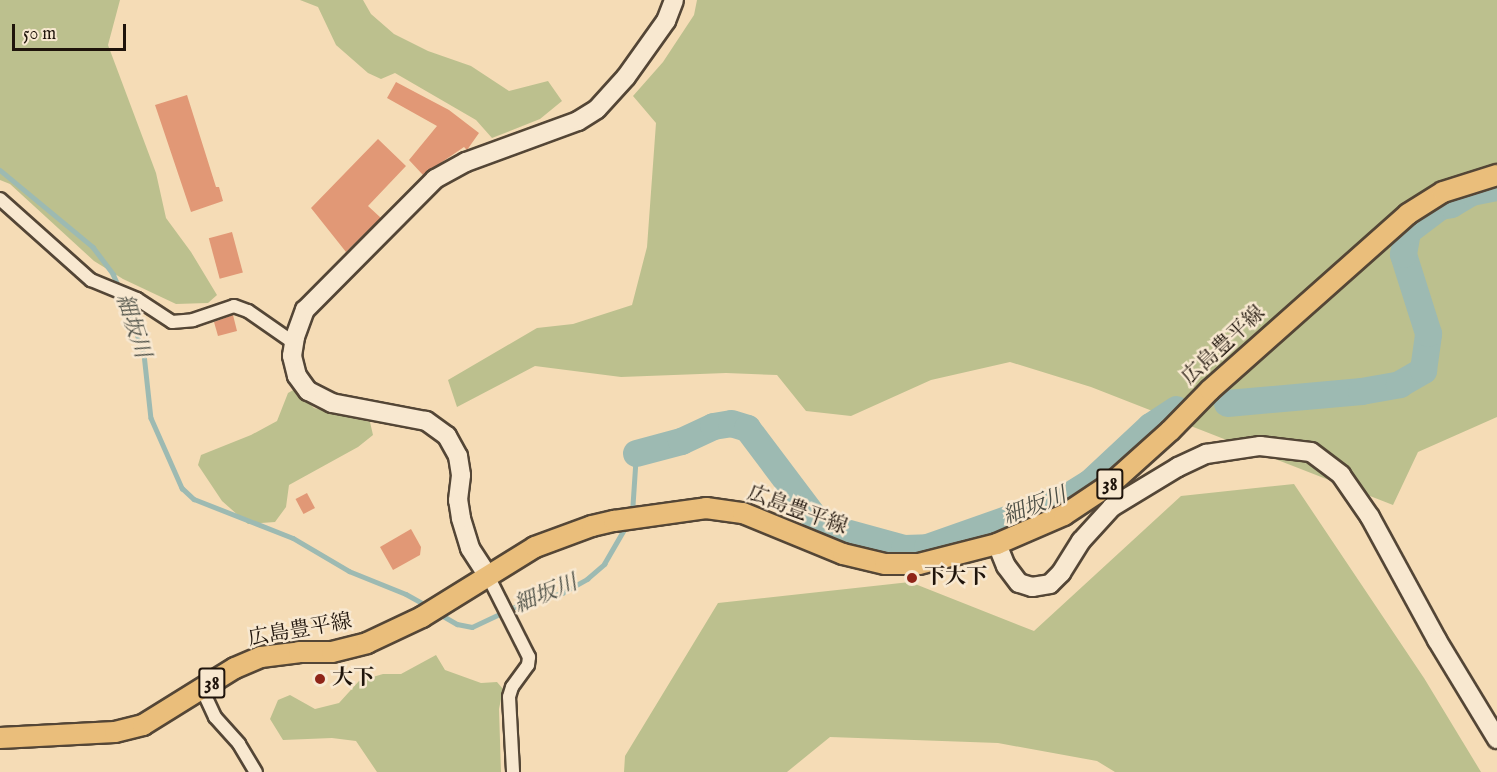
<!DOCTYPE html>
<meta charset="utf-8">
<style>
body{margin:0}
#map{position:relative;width:1497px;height:772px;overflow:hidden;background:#f5dcb6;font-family:"IM FELL English","Noto Serif JP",serif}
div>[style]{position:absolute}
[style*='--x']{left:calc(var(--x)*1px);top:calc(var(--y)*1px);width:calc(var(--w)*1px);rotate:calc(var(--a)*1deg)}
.green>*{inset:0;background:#bcc08e}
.stream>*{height:4.5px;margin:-2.25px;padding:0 2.25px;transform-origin:2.25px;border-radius:2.25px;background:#9dbab2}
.river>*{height:27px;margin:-13.5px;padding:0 13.5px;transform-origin:13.5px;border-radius:13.5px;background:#9dbab2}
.building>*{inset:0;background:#e19876;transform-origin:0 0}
.roads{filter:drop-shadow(2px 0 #544636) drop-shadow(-2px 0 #544636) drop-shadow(0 2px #544636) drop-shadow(0 -2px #544636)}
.street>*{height:12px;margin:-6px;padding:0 6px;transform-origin:6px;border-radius:6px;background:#f8e8d0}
.secondary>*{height:18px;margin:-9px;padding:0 9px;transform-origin:9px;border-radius:9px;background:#f8e8d0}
.primary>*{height:20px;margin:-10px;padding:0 10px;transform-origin:10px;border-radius:10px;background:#eabe7b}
.dots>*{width:16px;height:16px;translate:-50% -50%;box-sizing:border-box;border:3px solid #f8e8d0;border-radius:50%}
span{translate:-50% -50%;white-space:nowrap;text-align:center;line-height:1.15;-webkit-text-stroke:5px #f8e8d0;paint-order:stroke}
.shield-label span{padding:2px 4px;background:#f8e8d0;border:2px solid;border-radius:4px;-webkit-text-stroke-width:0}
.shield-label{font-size:20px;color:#1f140b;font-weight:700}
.street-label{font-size:21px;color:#1f140b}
.poi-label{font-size:21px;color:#1f140b;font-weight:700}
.left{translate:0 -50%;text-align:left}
.water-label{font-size:22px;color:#4b4e45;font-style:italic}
.scale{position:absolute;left:12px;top:24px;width:114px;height:27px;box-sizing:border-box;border:3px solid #1f140b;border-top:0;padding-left:8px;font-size:18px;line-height:21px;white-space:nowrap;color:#1f140b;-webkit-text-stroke:4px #f8e8d0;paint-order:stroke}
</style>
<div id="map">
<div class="green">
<i style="clip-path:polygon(0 0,120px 0,108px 45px,156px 173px,166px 218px,191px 252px,217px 295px,208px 303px,176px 304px,123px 279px,94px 261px,10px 184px,0 180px)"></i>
<i style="clip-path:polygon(300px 0,363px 0,371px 14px,394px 34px,428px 51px,471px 66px,509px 91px,548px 81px,562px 101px,540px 119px,492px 138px,476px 120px,395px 73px,381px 79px,368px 73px,336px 45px,318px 7px)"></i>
<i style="clip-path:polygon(697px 0,1497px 0,1497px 417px,1418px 452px,1393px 505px,1091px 387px,1010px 362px,931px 380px,851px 416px,806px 411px,777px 375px,726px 373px,621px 377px,535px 366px,457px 407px,448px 380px,537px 328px,573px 324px,632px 305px,647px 247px,656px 123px,633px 96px,663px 62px,694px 15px)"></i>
<i style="clip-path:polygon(295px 389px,314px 408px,370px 422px,373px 435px,358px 447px,289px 485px,286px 507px,275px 522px,248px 524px,222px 501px,198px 465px,201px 455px,251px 435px,277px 421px,288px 393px)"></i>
<i style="clip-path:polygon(1294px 484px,1424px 678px,1481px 772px,1115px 772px,1097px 761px,998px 743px,830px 737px,787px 772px,624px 772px,625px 756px,718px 603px,910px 582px,1034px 631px,1181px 496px)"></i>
<i style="clip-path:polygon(436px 655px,445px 670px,481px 683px,497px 682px,503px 689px,499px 709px,501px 772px,377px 772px,356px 741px,332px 738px,283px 740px,270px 719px,278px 700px,290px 695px,315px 709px,339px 703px,359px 681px,383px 674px,401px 674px)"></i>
</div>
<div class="stream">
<i style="--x:0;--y:170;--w:121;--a:39.6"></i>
<i style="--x:93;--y:247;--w:34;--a:53"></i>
<i style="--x:113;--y:274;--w:17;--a:65"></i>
<i style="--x:124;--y:297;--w:60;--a:70.7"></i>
<i style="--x:144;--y:354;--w:64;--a:83.8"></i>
<i style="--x:151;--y:418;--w:77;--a:66.1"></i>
<i style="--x:182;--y:488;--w:16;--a:43"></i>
<i style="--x:194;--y:499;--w:106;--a:21.5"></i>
<i style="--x:293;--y:538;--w:65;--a:30.5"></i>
<i style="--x:349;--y:571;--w:61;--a:22"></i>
<i style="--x:406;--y:594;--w:26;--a:29"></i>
<i style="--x:632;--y:513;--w:60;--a:-86.2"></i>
<i style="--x:438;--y:613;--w:22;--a:30"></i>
<i style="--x:457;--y:624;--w:15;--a:11"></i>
<i style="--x:472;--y:627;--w:52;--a:-25.1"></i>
<i style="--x:519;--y:605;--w:45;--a:-15.6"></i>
<i style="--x:562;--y:593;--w:29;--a:-29"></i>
<i style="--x:587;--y:579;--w:23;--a:-41"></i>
<i style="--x:604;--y:564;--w:44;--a:-59.9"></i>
</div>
<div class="river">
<i style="--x:1227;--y:403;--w:135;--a:-5.1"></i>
<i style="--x:1361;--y:391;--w:39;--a:-10"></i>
<i style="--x:1399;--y:384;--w:28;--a:-30"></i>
<i style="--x:1423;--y:370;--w:37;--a:-82"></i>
<i style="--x:1428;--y:333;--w:83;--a:-107.6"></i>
<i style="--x:1403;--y:254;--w:23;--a:-80"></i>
<i style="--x:1407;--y:231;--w:41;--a:-37.1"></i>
<i style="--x:1440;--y:206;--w:11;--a:-10"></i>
<i style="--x:1451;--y:204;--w:23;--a:-31"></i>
<i style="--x:1471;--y:192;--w:26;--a:-11"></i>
<i style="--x:636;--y:453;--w:47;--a:-14.9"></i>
<i style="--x:681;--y:441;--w:35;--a:-25"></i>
<i style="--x:713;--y:426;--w:18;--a:-9"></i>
<i style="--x:731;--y:423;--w:17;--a:17"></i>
<i style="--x:747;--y:428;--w:121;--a:53"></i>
<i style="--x:820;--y:525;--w:87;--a:15.3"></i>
<i style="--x:904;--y:548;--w:23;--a:-2"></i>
<i style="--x:927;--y:547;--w:144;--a:-19.4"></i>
<i style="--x:1063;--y:499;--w:32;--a:-32"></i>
<i style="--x:1090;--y:482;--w:82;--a:-43"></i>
<i style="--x:1150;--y:426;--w:31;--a:-33"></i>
</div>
<div class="building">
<i style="clip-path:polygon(396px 82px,449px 110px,479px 133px,467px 150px,464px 147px,423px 175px,409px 160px,437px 126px,387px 98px)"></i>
<i style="clip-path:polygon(187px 95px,216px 187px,219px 187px,223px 201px,191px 212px,155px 105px)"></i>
<i style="clip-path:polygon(378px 139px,406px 166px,368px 206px,381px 218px,346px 252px,311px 208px)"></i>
<i style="left:232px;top:232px;width:42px;height:24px;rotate:75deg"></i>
<i style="clip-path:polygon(233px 315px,237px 331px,218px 336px,214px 322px)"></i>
<i style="left:307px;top:493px;width:17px;height:13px;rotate:62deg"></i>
<i style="clip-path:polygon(411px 529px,421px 547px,420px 555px,393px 570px,380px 547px)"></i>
</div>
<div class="roads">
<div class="street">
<i style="--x:0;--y:199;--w:122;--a:41.7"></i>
<i style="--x:91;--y:280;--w:50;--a:22.4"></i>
<i style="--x:137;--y:299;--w:42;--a:33.3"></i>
<i style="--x:172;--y:322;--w:21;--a:-5"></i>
<i style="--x:193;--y:320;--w:43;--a:-18.9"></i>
<i style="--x:234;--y:306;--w:15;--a:20"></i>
<i style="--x:248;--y:311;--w:56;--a:34.8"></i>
<i style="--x:488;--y:576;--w:91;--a:63.2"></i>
<i style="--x:529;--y:657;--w:8;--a:97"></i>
<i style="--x:528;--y:665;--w:27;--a:126"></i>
<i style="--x:512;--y:687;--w:10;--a:107"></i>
<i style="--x:509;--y:697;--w:75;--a:86.9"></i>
<i style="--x:202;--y:689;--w:31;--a:65"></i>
<i style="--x:215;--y:717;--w:36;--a:48"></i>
<i style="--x:239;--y:744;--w:33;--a:59"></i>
</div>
<div class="secondary">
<i style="--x:997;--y:544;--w:24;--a:68"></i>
<i style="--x:1006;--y:566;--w:21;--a:53"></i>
<i style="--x:1019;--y:583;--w:14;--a:17"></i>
<i style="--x:1032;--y:587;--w:18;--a:-9"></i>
<i style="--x:1050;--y:584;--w:16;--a:-45"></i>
<i style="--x:1061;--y:573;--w:38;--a:-58"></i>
<i style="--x:1081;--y:541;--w:46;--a:-47.6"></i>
<i style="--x:1112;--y:507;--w:77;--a:-31.2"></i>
<i style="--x:1178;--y:467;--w:31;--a:-25"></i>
<i style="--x:1206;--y:454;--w:55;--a:-8.4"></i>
<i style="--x:1260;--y:446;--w:51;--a:6.7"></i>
<i style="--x:1311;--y:452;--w:38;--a:37"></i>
<i style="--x:1341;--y:475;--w:51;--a:55.4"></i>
<i style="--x:1370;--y:517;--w:140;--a:61.4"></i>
<i style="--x:1437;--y:640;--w:116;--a:58.8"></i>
<i style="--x:488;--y:576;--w:33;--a:-123"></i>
<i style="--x:470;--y:548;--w:31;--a:-107"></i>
<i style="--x:461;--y:518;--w:18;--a:-99"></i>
<i style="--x:458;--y:500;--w:25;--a:-83"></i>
<i style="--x:461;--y:475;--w:19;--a:-99"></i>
<i style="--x:458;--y:456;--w:23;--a:-119"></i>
<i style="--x:447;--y:436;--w:26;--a:-144"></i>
<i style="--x:426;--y:421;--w:96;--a:-169.2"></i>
<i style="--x:332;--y:403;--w:27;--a:-153"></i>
<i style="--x:308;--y:391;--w:19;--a:-126"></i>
<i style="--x:297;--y:376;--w:21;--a:-104"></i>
<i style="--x:292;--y:356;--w:19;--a:-81"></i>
<i style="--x:295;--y:337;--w:29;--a:-70"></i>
<i style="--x:305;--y:310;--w:185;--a:-45.2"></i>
<i style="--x:435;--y:179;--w:35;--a:-29"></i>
<i style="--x:466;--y:162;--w:119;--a:-20.1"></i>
<i style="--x:578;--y:121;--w:22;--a:-32"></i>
<i style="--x:597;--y:109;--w:43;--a:-47.8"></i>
<i style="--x:626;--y:77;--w:69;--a:-54.5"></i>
<i style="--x:666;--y:21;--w:22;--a:-69"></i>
</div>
<div class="primary">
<i style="--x:0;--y:738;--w:115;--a:-3"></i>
<i style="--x:115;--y:732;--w:29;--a:-14"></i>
<i style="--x:143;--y:725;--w:108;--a:-31.8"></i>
<i style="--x:235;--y:668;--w:28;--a:-23"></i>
<i style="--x:261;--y:657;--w:38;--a:-7"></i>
<i style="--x:299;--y:652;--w:33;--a:0"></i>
<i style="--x:332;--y:652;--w:36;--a:-14"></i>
<i style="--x:367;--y:643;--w:61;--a:-25.3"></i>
<i style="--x:422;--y:617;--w:133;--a:-31.8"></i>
<i style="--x:535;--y:547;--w:61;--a:-20.2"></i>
<i style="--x:592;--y:526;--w:23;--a:-13"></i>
<i style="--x:614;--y:521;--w:93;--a:-8"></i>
<i style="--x:706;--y:508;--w:37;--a:8"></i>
<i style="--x:743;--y:513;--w:108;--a:22.3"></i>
<i style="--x:843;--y:554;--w:43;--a:13.4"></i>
<i style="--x:885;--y:564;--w:34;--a:0"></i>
<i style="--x:919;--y:564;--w:81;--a:-14.4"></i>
<i style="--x:997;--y:544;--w:73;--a:-23.4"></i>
<i style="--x:1064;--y:515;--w:58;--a:-33.7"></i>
<i style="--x:1112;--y:483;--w:78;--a:-41.9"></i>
<i style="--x:1170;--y:431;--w:57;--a:-45.7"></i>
<i style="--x:1210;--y:390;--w:265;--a:-41.6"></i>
<i style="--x:1408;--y:214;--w:41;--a:-32.2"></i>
<i style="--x:1443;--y:192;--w:57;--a:-17.5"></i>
</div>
</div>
<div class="dots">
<i style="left:912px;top:578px;background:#8f2418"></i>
<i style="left:320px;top:679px;background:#8f2418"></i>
</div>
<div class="shield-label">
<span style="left:1110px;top:484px">38</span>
<span style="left:212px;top:683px">38</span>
</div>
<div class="street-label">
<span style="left:1224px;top:346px;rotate:-43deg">広島豊平線</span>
<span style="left:797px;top:511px;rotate:20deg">広島豊平線</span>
<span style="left:300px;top:631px;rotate:-10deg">広島豊平線</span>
</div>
<div class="poi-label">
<span class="left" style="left:924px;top:578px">下大下</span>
<span class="left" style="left:332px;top:679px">大下</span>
</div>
<div class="water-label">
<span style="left:132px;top:326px;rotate:72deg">細坂川</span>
<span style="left:1035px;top:507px;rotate:-21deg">細坂川</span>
<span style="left:546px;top:595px;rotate:-22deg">細坂川</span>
</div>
<div class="scale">50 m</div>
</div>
